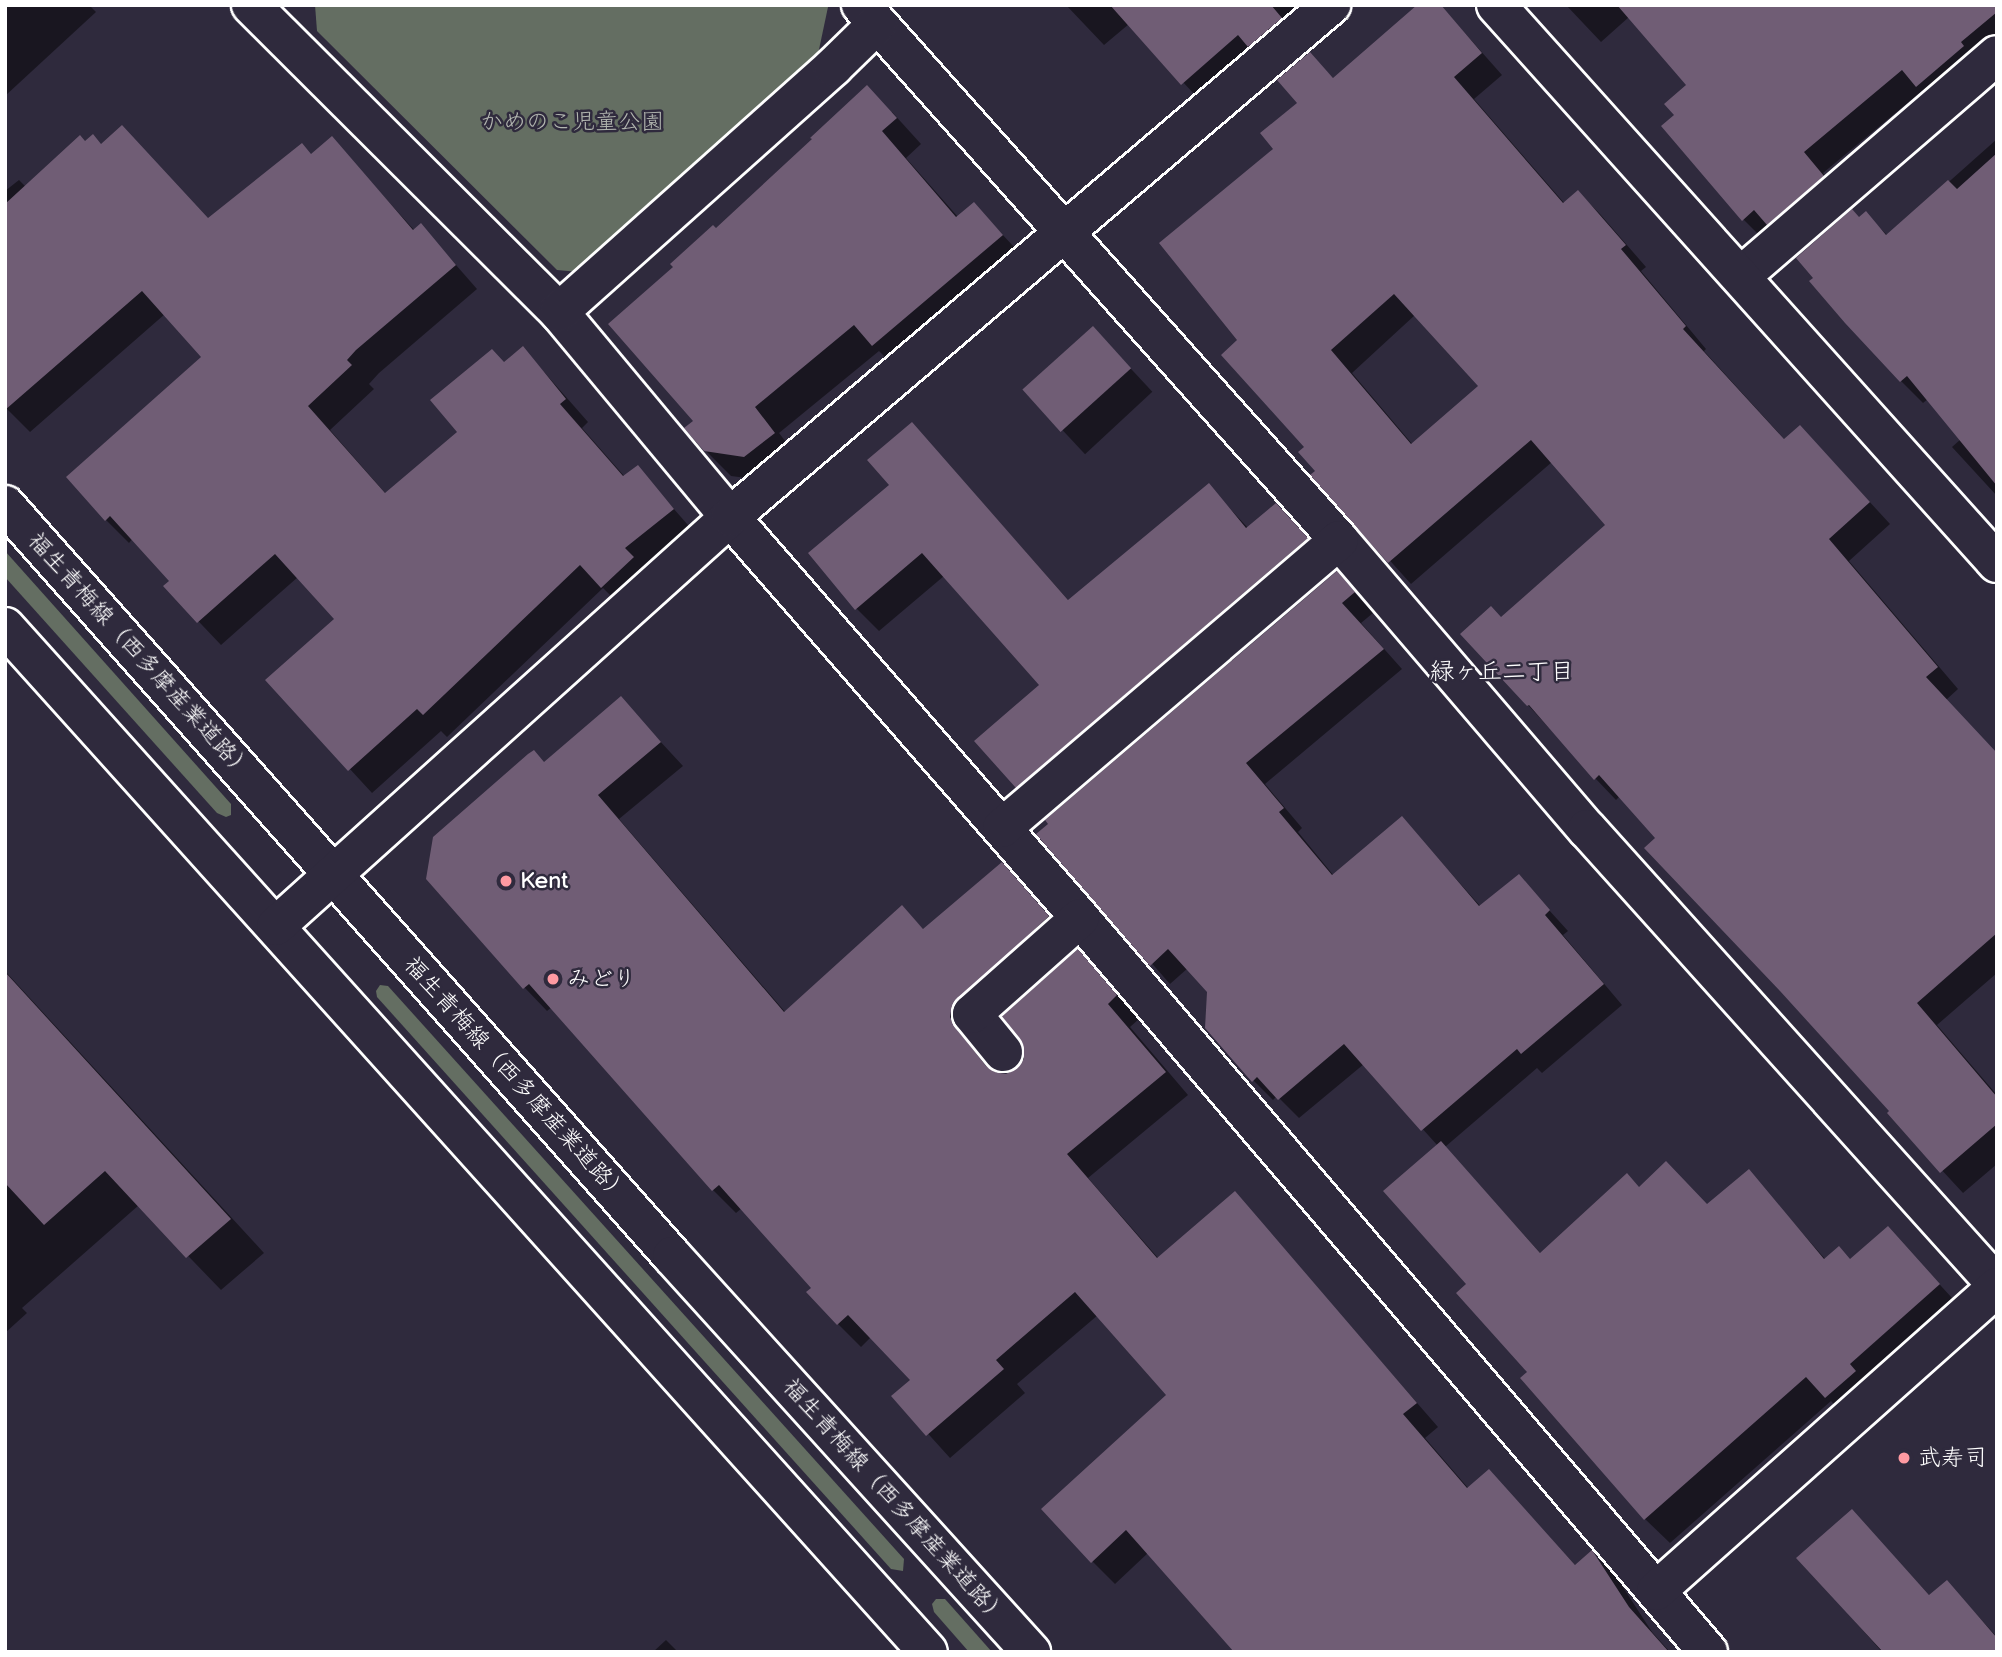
<!DOCTYPE html>
<meta charset="utf-8">
<style>
body{margin:0}
#map{position:relative;width:2002px;height:1657px;overflow:hidden;background:#2f2a3d;font-family:"Balsamiq Sans","Klee One",sans-serif}
div>[style]{position:absolute}
[style*='--x']{left:calc(var(--x)*1px);top:calc(var(--y)*1px);width:calc(var(--w)*1px);rotate:calc(var(--a)*1deg)}
.green>*{inset:0;background:#646e62}
.shadow>*{inset:0;background:#0007;transform-origin:0 0}
.building>*{inset:0;background:#705d75;transform-origin:0 0}
.roads{filter:drop-shadow(2px 0 #fff) drop-shadow(-2px 0 #fff) drop-shadow(0 2px #fff) drop-shadow(0 -2px #fff)}
.street>*{height:38px;margin:-19px;padding:0 19px;transform-origin:19px;border-radius:19px;background:#2f2a3d}
.secondary>*{height:38px;margin:-19px;padding:0 19px;transform-origin:19px;border-radius:19px;background:#2f2a3d}
.dots>*{width:19px;height:19px;translate:-50% -50%;box-sizing:border-box;border:4px solid #2f2a3d;border-radius:50%}
span{translate:-50% -50%;white-space:nowrap;text-align:center;line-height:1.15;-webkit-text-stroke:5px #2f2a3d;paint-order:stroke}
.park-label{font-size:23px;color:#b2b6b0}
.street-label{font-size:23px;color:#fff}
.poi-label{font-size:23px;color:#fff}
.left{translate:0 -50%;text-align:left}
.neighbourhood-label{font-size:24px;color:#fff}
.frame{position:absolute;inset:0;border:7px solid #fff;pointer-events:none}
</style>
<div id="map">
<div class="green">
<i style="clip-path:polygon(315px 5px,827px 5px,828px 7px,817px 59px,579px 272px,557px 270px,317px 31px)"></i>
<i style="clip-path:polygon(5px 551px,231px 804px,231px 815px,226px 817px,217px 813px,5px 577px)"></i>
<i style="clip-path:polygon(380px 985px,388px 986px,904px 1559px,903px 1571px,891px 1569px,377px 997px,376px 991px)"></i>
<i style="clip-path:polygon(936px 1599px,945px 1599px,992px 1652px,969px 1652px,934px 1612px,932px 1604px)"></i>
</div>
<div class="shadow">
<i style="clip-path:polygon(5px 5px,89px 5px,96px 12px,5px 96px)"></i>
<i style="clip-path:polygon(1066px 5px,1330px 5px,1208px 109px,1129px 24px,1104px 45px)"></i>
<i style="clip-path:polygon(evenodd,1440px 5px,1502px 75px,1474px 99px,1565px 204px,1578px 192px,1600px 214px,1646px 267px,1641px 271px,1706px 349px,1704px 351px,1785px 440px,1821px 449px,1890px 524px,1849px 561px,1958px 689px,1946px 700px,1997px 754px,1997px 973px,1937px 1025px,1997px 1095px,1997px 1164px,1963px 1193px,1889px 1113px,1891px 1111px,1658px 838px,1620px 796px,1616px 800px,1595px 778px,1528px 705px,1502px 619px,1608px 525px,1552px 462px,1411px 584px,1313px 475px,1317px 471px,1306px 447px,1240px 340px,1275px 149px,1299px 103px,1310px 54px,1334px 79px,1440px 5px,1415px 315px,1481px 387px,1413px 445px,1352px 373px,1415px 315px)"></i>
<i style="clip-path:polygon(1566px 5px,1997px 5px,1997px 49px,1938px 106px,1922px 91px,1823px 173px,1843px 197px,1764px 240px,1743px 219px,1688px 85px,1629px 17px,1601px 42px)"></i>
<i style="clip-path:polygon(892px 112px,921px 144px,906px 158px,958px 217px,974px 204px,1027px 261px,898px 370px,879px 351px,779px 433px,799px 459px,770px 481px,731px 476px,705px 450px,695px 421px,716px 230px)"></i>
<i style="clip-path:polygon(332px 139px,415px 231px,421px 225px,477px 289px,379px 373px,369px 384px,374px 389px,330px 430px,386px 494px,459px 432px,505px 364px,523px 348px,588px 422px,582px 428px,625px 477px,637px 467px,695px 533px,625px 610px,603px 588px,447px 737px,441px 731px,372px 793px,268px 680px,336px 619px,298px 577px,221px 645px,165px 586px,171px 581px,133px 538px,129px 543px,106px 520px,203px 357px,165px 314px,30px 432px,5px 407px,5px 191px,19px 180px,26px 187px,86px 143px,102px 146px,209px 220px,312px 156px)"></i>
<i style="clip-path:polygon(1997px 139px,1997px 496px,1952px 447px,1961px 439px,1928px 399px,1923px 403px,1901px 381px,1812px 281px,1866px 214px,1888px 236px)"></i>
<i style="left:1093px;top:328px;width:87px;height:92px;rotate:47deg"></i>
<i style="clip-path:polygon(912px 424px,1069px 601px,1209px 486px,1248px 528px,1276px 505px,1329px 561px,1039px 809px,1017px 786px,1041px 685px,944px 576px,879px 631px,856px 608px)"></i>
<i style="clip-path:polygon(1337px 573px,1373px 613px,1361px 623px,1402px 669px,1265px 784px,1302px 828px,1298px 832px,1334px 876px,1402px 818px,1481px 907px,1519px 877px,1568px 931px,1563px 935px,1622px 1005px,1542px 1073px,1537px 1068px,1445px 1147px,1541px 1254px,1639px 1188px,1708px 1206px,1749px 1172px,1826px 1260px,1851px 1261px,1888px 1228px,1963px 1310px,1851px 1422px,1831px 1401px,1670px 1543px,1645px 1519px,1529px 1373px,1469px 1284px,1438px 1146px,1364px 1064px,1299px 1118px,1277px 1096px,1273px 1100px,1253px 1080px,1209px 992px,1188px 968px,1170px 984px,1038px 834px)"></i>
<i style="clip-path:polygon(621px 699px,683px 766px,619px 819px,786px 1013px,902px 908px,924px 930px,1002px 865px,1071px 940px,972px 1041px,977px 1053px,997px 1074px,1006px 1075px,1017px 1071px,1078px 952px,1139px 1019px,1130px 1027px,1188px 1095px,1088px 1178px,1159px 1259px,1235px 1194px,1438px 1427px,1425px 1438px,1469px 1489px,1489px 1471px,1576px 1566px,1592px 1552px,1617px 1578px,1652px 1632px,1670px 1652px,1236px 1652px,1149px 1552px,1115px 1584px,1092px 1561px,1168px 1396px,1098px 1315px,1017px 1384px,1025px 1393px,950px 1458px,894px 1396px,913px 1380px,871px 1337px,861px 1347px,838px 1324px,809px 1292px,813px 1288px,742px 1208px,736px 1213px,713px 1190px,552px 1007px,547px 1011px,525px 988px,428px 878px,545px 763px)"></i>
<i style="clip-path:polygon(5px 971px,264px 1253px,221px 1290px,139px 1205px,22px 1308px,27px 1313px,5px 1333px)"></i>
<i style="clip-path:polygon(1852px 1511px,1930px 1596px,1947px 1582px,1997px 1637px,1997px 1652px,1882px 1652px,1799px 1558px)"></i>
<i style="clip-path:polygon(666px 1640px,678px 1652px,653px 1652px)"></i>
</div>
<div class="building">
<i style="clip-path:polygon(1110px 5px,1271px 5px,1282px 18px,1248px 47px,1238px 35px,1181px 85px)"></i>
<i style="clip-path:polygon(evenodd,1417px 5px,1441px 5px,1482px 53px,1454px 77px,1563px 203px,1578px 190px,1626px 245px,1621px 249px,1686px 326px,1683px 329px,1784px 439px,1800px 425px,1870px 502px,1829px 539px,1938px 667px,1926px 677px,1997px 753px,1997px 933px,1917px 1003px,1997px 1097px,1997px 1124px,1940px 1173px,1887px 1113px,1889px 1111px,1780px 991px,1644px 848px,1655px 838px,1599px 775px,1594px 780px,1529px 705px,1527px 706px,1460px 634px,1491px 606px,1501px 617px,1605px 525px,1531px 440px,1388px 563px,1310px 475px,1315px 471px,1298px 452px,1304px 447px,1221px 355px,1237px 340px,1159px 243px,1273px 149px,1260px 133px,1297px 103px,1277px 80px,1310px 52px,1333px 78px,1417px 5px,1394px 294px,1478px 386px,1411px 444px,1331px 350px,1394px 294px)"></i>
<i style="clip-path:polygon(1617px 5px,1997px 5px,1997px 12px,1961px 42px,1964px 46px,1916px 87px,1902px 70px,1804px 152px,1824px 176px,1767px 225px,1754px 210px,1742px 221px,1661px 126px,1674px 115px,1664px 104px,1686px 85px)"></i>
<i style="clip-path:polygon(867px 85px,897px 118px,882px 131px,956px 217px,974px 202px,1003px 235px,872px 346px,854px 325px,755px 407px,775px 433px,744px 457px,704px 451px,684px 428px,693px 421px,608px 324px,673px 267px,670px 264px,713px 225px,716px 228px,812px 139px,810px 138px)"></i>
<i style="clip-path:polygon(122px 125px,208px 218px,302px 143px,311px 154px,332px 136px,413px 230px,421px 223px,456px 265px,356px 350px,347px 360px,352px 365px,308px 406px,385px 493px,457px 432px,430px 400px,492px 349px,504px 362px,523px 346px,566px 399px,560px 404px,623px 476px,638px 465px,674px 509px,625px 548px,634px 557px,601px 588px,580px 565px,423px 715px,417px 709px,348px 771px,265px 680px,334px 619px,275px 554px,197px 623px,163px 586px,169px 581px,110px 516px,105px 521px,66px 477px,201px 357px,142px 291px,5px 410px,5px 204px,80px 135px,85px 141px,93px 134px,101px 144px)"></i>
<i style="clip-path:polygon(1997px 153px,1997px 486px,1907px 376px,1900px 382px,1845px 323px,1809px 281px,1813px 278px,1796px 258px,1852px 209px,1859px 217px,1866px 211px,1886px 235px,1948px 180px,1957px 189px)"></i>
<i style="left:1093px;top:326px;width:57px;height:95px;rotate:48deg"></i>
<i style="clip-path:polygon(912px 422px,1068px 600px,1209px 483px,1246px 528px,1276px 503px,1308px 538px,1016px 788px,974px 741px,1039px 685px,922px 553px,855px 610px,808px 553px,889px 485px,867px 460px)"></i>
<i style="clip-path:polygon(1337px 571px,1355px 592px,1342px 603px,1384px 649px,1246px 763px,1284px 808px,1279px 812px,1332px 875px,1402px 816px,1479px 906px,1519px 874px,1550px 910px,1545px 915px,1604px 984px,1521px 1054px,1517px 1049px,1421px 1131px,1344px 1044px,1278px 1100px,1257px 1077px,1252px 1082px,1205px 1028px,1207px 992px,1168px 949px,1150px 966px,1036px 834px,1048px 824px,1045px 820px)"></i>
<i style="clip-path:polygon(621px 696px,661px 742px,598px 795px,784px 1012px,902px 905px,923px 929px,1002px 862px,1049px 916px,952px 1006px,950px 1017px,955px 1027px,986px 1066px,995px 1072px,1006px 1074px,1017px 1068px,1024px 1059px,1024px 1048px,1002px 1016px,1078px 949px,1117px 995px,1108px 1004px,1166px 1072px,1067px 1154px,1157px 1258px,1235px 1191px,1417px 1403px,1403px 1414px,1467px 1488px,1489px 1469px,1575px 1565px,1592px 1550px,1629px 1607px,1669px 1652px,1234px 1652px,1126px 1530px,1091px 1563px,1041px 1509px,1166px 1395px,1075px 1292px,996px 1360px,1004px 1369px,926px 1436px,891px 1396px,910px 1380px,848px 1315px,837px 1325px,806px 1292px,811px 1288px,719px 1185px,712px 1191px,529px 984px,523px 989px,426px 879px,433px 837px,528px 754px,534px 750px,544px 762px)"></i>
<i style="clip-path:polygon(5px 972px,231px 1219px,186px 1258px,105px 1171px,44px 1225px,5px 1183px)"></i>
<i style="clip-path:polygon(1441px 1141px,1540px 1253px,1627px 1173px,1639px 1187px,1666px 1161px,1707px 1204px,1749px 1169px,1824px 1259px,1839px 1246px,1850px 1259px,1888px 1226px,1940px 1284px,1850px 1364px,1856px 1371px,1825px 1398px,1806px 1377px,1644px 1520px,1520px 1378px,1527px 1372px,1456px 1293px,1466px 1284px,1383px 1191px)"></i>
<i style="clip-path:polygon(1852px 1509px,1929px 1595px,1947px 1580px,1997px 1638px,1997px 1652px,1883px 1652px,1796px 1558px)"></i>
</div>
<div class="roads">
<div class="street">
<i style="--x:251;--y:5;--w:435;--a:44.9"></i>
<i style="--x:559;--y:312;--w:267;--a:50.2"></i>
<i style="--x:730;--y:517;--w:532;--a:48.88"></i>
<i style="--x:1080;--y:918;--w:966;--a:49.45"></i>
<i style="--x:861;--y:5;--w:717;--a:48.22"></i>
<i style="--x:1339;--y:540;--w:381;--a:49.4"></i>
<i style="--x:1587;--y:829;--w:613;--a:48.04"></i>
<i style="--x:1741;--y:276;--w:338;--a:-40.8"></i>
<i style="--x:559;--y:312;--w:368;--a:-41.8"></i>
<i style="--x:833;--y:67;--w:62;--a:-44.3"></i>
<i style="--x:1002;--y:828;--w:443;--a:-40.5"></i>
<i style="--x:1003;--y:1052;--w:49;--a:-129.2"></i>
<i style="--x:972;--y:1014;--w:144;--a:-41.6"></i>
<i style="--x:1656;--y:1591;--w:457;--a:-41.7"></i>
</div>
<div class="secondary">
<i style="--x:1496;--y:5;--w:750;--a:48.08"></i>
<i style="--x:5;--y:505;--w:1004;--a:48.39"></i>
<i style="--x:672;--y:1256;--w:535;--a:47.81"></i>
<i style="--x:5;--y:627;--w:1379;--a:48"></i>
<i style="--x:276;--y:926;--w:611;--a:-42.02"></i>
<i style="--x:730;--y:517;--w:790;--a:-40.43"></i>
</div>
</div>
<div class="dots">
<i style="left:506px;top:881px;background:#ff9aa2"></i>
<i style="left:553px;top:979px;background:#ff9aa2"></i>
<i style="left:1904px;top:1458px;background:#ff9aa2"></i>
</div>
<div class="park-label">
<span style="left:572px;top:122px">かめのこ児童公園</span>
</div>
<div class="street-label">
<span style="left:140px;top:656px;rotate:48deg">福生青梅線（西多摩産業道路）</span>
<span style="left:516px;top:1080px;rotate:48deg">福生青梅線（西多摩産業道路）</span>
<span style="left:895px;top:1502px;rotate:48deg">福生青梅線（西多摩産業道路）</span>
</div>
<div class="poi-label">
<span class="left" style="left:520px;top:881px">Kent</span>
<span class="left" style="left:567px;top:979px">みどり</span>
<span class="left" style="left:1918px;top:1458px">武寿司</span>
</div>
<div class="neighbourhood-label">
<span style="left:1502px;top:672px">緑ヶ丘二丁目</span>
</div>
<div class="frame"></div>
</div>
